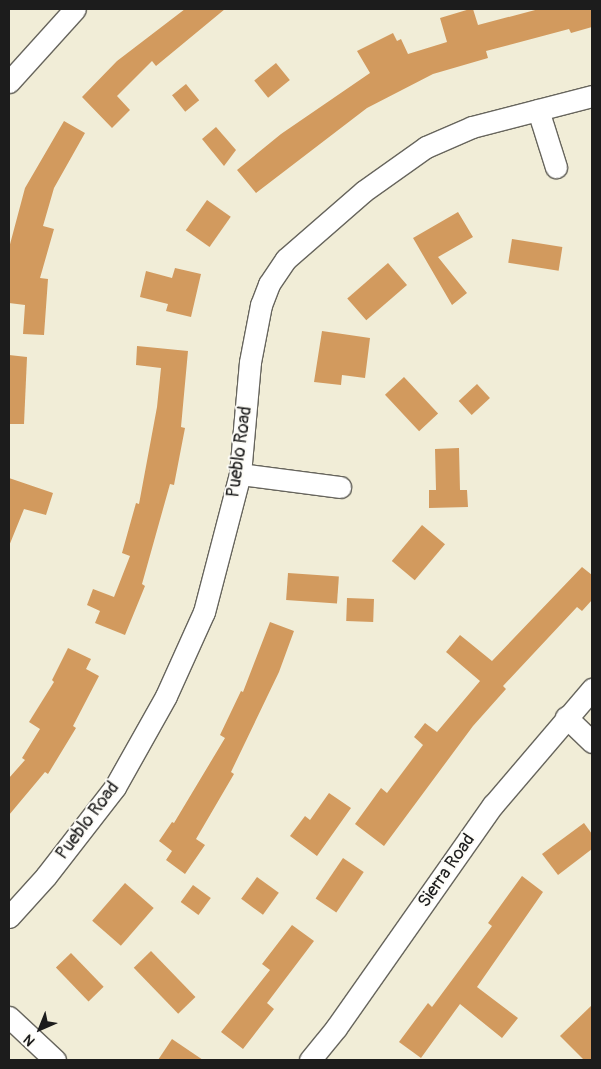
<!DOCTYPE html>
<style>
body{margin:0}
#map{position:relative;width:601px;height:1069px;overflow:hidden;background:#f1edd7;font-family:Pangolin,sans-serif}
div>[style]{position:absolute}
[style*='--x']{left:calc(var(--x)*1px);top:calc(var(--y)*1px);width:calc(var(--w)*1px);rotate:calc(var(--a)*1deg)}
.building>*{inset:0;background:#d29a5e;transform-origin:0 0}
.roads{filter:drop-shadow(1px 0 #67655d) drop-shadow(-1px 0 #67655d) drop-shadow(0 1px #67655d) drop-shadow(0 -1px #67655d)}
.minor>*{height:21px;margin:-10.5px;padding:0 10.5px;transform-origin:10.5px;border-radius:10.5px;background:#fff}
span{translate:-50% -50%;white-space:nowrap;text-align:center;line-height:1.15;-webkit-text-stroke:4px #fdfcf7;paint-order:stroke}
.street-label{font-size:18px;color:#1c1c1c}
.frame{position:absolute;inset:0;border:10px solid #1c1c1c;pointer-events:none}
.north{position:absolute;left:15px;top:1004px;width:50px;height:50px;-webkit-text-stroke:4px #fdfcf7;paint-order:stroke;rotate:224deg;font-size:14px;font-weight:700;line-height:20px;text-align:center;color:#1c1c1c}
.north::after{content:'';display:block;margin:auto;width:18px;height:22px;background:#1c1c1c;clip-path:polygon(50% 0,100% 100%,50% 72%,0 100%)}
</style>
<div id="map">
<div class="building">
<i style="clip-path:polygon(185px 9px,225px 9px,156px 66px,152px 61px,117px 96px,130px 110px,112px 128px,82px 97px,117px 61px)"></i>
<i style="clip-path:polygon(470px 9px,473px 9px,478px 25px,539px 9px,592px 9px,592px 27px,571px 33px,569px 29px,486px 51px,488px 58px,433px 74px,367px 108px,256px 193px,237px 170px,281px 134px,370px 73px,357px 51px,393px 33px,397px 41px,401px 39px,408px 54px,447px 42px,440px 18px)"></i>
<i style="left:276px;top:63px;width:22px;height:28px;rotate:51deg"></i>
<i style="left:186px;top:84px;width:21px;height:18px;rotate:51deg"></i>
<i style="clip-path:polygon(64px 121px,85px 133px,54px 188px,43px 226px,54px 229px,40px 278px,48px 279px,44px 335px,23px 334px,25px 305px,9px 303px,9px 248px,25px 188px)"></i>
<i style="clip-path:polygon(216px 127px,236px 150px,224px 166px,202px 139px)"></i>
<i style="left:207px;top:200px;width:29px;height:37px;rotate:35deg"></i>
<i style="clip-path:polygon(458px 212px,473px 237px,438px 257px,467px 293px,452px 305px,413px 238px)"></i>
<i style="left:512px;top:239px;width:51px;height:24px;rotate:9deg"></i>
<i style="left:388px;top:263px;width:29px;height:54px;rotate:49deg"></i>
<i style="clip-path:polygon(175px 268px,201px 274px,191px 317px,166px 311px,168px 304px,140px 297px,146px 271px,172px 278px)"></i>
<i style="clip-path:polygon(322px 331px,370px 338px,365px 378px,342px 375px,341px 385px,314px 382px)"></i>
<i style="clip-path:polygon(137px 346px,188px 351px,181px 427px,185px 428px,174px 485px,170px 484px,142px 584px,145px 586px,125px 635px,95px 623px,100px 611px,87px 605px,93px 589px,114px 597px,130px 556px,122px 553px,136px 503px,139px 504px,157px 407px,161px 368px,136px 365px)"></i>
<i style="clip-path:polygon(9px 355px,27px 357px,24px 424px,9px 424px)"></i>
<i style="left:404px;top:377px;width:50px;height:26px;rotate:47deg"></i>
<i style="left:477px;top:384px;width:19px;height:25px;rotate:47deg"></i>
<i style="clip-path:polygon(459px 448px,460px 490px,467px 490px,468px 507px,429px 508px,429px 490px,436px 490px,435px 449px)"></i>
<i style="clip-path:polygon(9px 478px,53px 493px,46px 515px,24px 509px,9px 546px)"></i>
<i style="left:422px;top:525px;width:30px;height:47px;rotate:40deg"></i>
<i style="clip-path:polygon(582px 567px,592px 575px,592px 600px,582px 611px,577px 607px,503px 686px,506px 689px,473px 726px,384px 846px,355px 824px,381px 788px,387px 793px,423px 745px,414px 737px,425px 723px,437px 732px,480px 681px,446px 652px,460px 635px,492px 661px)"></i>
<i style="left:288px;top:573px;width:51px;height:27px;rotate:4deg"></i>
<i style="left:347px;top:598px;width:27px;height:23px;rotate:2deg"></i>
<i style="clip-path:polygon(270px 622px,294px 631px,279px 672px,231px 772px,234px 774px,196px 839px,205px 845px,185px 874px,166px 860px,172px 851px,159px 841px,172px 822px,174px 823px,225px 738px,220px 735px,241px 691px,243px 692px)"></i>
<i style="clip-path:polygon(68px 648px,91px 659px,86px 669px,99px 676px,73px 726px,76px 728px,48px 774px,45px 772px,9px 815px,9px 778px,25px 760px,22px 758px,40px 729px,29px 722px,54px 682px,52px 680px)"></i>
<i style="clip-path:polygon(329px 793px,351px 808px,317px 856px,290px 836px,305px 816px,310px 820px)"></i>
<i style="clip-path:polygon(584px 823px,592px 834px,592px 849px,558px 875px,542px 854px)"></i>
<i style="left:343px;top:858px;width:25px;height:49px;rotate:34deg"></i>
<i style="clip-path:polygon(522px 876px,543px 892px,477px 987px,518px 1018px,502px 1038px,460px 1004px,421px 1058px,399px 1042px,428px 1003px,432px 1007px,492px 926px,488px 923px)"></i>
<i style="left:257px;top:877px;width:27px;height:27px;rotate:36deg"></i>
<i style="left:125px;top:883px;width:38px;height:50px;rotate:41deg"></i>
<i style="left:193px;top:885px;width:22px;height:21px;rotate:36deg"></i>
<i style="clip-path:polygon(292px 925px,314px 941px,267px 1003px,274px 1009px,243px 1049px,221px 1032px,270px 970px,262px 964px)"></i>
<i style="left:151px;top:951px;width:64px;height:24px;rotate:46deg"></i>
<i style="left:71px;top:953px;width:47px;height:21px;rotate:46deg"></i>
<i style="clip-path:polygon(592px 1005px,592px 1060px,584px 1060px,560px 1036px)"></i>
<i style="clip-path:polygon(172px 1039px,203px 1060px,158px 1060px)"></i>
</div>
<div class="roads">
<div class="minor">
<i style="--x:9;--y:82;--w:98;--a:-47.9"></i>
<i style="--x:538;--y:110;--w:60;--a:72.5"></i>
<i style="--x:240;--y:474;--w:101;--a:7.4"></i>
<i style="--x:566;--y:717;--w:36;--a:44"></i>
<i style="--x:9;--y:917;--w:55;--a:-47.9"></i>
<i style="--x:46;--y:876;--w:113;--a:-52.2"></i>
<i style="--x:115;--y:787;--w:104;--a:-60.7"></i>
<i style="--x:166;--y:696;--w:92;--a:-65.7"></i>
<i style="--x:204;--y:612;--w:143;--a:-75.4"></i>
<i style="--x:240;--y:474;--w:112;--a:-84.9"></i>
<i style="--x:250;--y:362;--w:58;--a:-79.1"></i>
<i style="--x:261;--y:305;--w:22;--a:-69"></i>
<i style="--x:269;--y:284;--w:30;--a:-56"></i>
<i style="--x:286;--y:259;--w:103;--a:-41.1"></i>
<i style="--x:364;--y:191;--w:76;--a:-35.4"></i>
<i style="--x:426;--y:147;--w:50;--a:-23.5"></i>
<i style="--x:472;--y:127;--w:124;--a:-14.5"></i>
<i style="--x:9;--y:1017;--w:63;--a:43.1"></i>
<i style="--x:310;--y:1060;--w:41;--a:-50.9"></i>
<i style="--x:336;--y:1028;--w:273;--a:-54.9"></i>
<i style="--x:493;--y:805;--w:153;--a:-49.5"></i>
</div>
</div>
<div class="street-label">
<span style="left:240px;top:452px;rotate:-82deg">Pueblo Road</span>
<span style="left:88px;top:821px;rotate:-53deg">Pueblo Road</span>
<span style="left:447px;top:871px;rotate:-55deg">Sierra Road</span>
</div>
<div class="frame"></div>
<div class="north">N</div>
</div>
